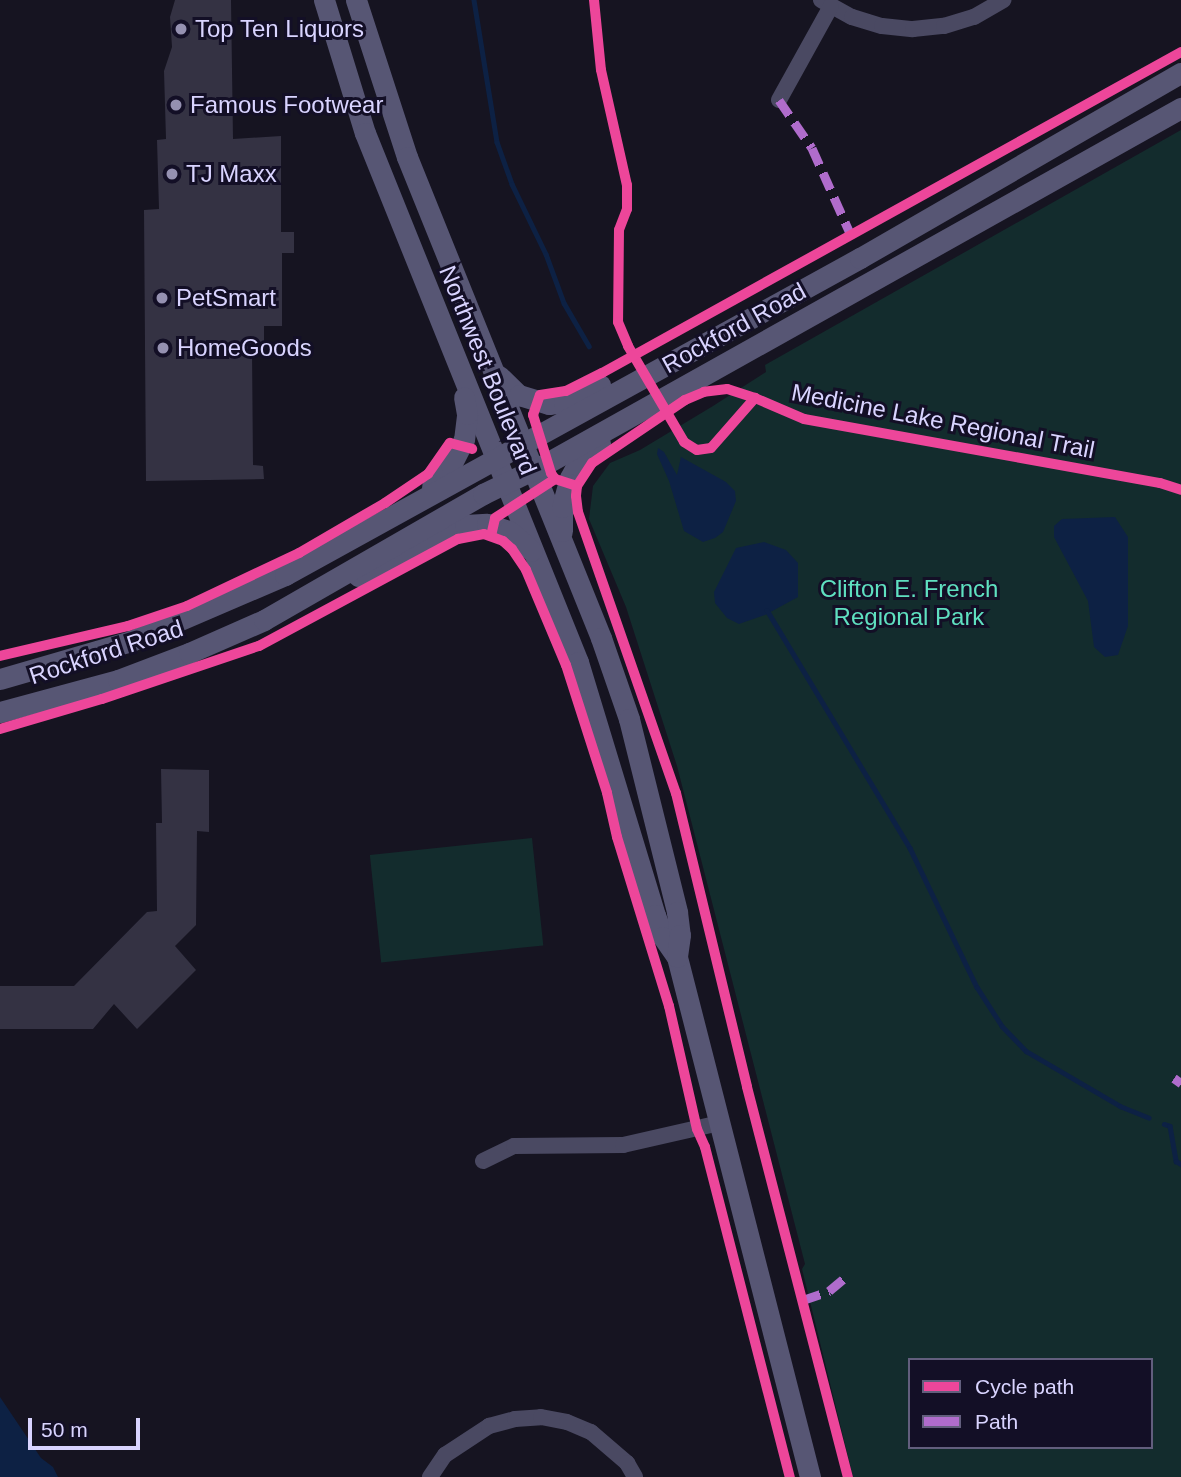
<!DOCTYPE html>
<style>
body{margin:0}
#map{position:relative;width:1181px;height:1477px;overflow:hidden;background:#161421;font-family:Arial,sans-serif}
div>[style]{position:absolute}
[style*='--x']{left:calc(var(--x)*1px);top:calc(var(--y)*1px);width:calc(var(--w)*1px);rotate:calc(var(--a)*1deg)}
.green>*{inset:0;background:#132c2d;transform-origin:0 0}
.water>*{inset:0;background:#0d2144}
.stream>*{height:4.5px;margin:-2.25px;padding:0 2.25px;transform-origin:2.25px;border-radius:2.25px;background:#0d2144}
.building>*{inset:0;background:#343243}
.street>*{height:16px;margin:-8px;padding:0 8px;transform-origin:8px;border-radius:8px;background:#4a4962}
.secondary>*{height:21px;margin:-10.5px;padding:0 10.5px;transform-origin:10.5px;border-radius:10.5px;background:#575674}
.quiet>*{height:9px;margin-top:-4.5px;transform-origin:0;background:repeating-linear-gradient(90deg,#b06ccc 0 18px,transparent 0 27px)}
.cycleway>*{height:10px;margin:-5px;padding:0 5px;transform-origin:5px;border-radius:5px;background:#ed469a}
.dots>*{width:19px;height:19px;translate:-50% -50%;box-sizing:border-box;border:4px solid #130f26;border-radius:50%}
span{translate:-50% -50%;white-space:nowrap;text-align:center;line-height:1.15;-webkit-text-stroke:6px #130f26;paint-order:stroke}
.poi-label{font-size:24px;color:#d9d4ff}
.left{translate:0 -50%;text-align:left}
.street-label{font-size:24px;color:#d9d4ff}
.park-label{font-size:24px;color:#5fe0c0}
.legend{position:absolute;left:908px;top:1358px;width:245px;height:91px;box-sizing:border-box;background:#130f26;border:2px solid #625e7d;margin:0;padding:9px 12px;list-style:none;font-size:21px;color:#d9d4ff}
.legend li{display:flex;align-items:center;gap:14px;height:35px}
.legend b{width:35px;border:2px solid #625e7d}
.scale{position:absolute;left:28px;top:1418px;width:112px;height:32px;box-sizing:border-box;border:4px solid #d9d4ff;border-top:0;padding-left:9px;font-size:21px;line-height:24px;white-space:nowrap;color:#d9d4ff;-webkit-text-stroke:5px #130f26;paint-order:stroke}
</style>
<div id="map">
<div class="green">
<i style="clip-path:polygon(evenodd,1181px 130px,1181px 1477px,853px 1477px,802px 1269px,805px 1264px,677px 766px,626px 607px,589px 519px,593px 486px,610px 463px,640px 450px,713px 406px,766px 372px,765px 365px,1181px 130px,910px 1360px,1151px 1360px,1151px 1447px,910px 1447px,910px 1360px)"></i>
<i style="left:532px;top:838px;width:108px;height:163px;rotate:84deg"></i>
</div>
<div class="water">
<i style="clip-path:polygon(658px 448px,664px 452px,677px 475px,681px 457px,726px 482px,735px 491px,736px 501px,723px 532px,715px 538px,703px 542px,684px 531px,669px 481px,657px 454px)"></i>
<i style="clip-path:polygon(1115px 517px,1128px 537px,1128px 626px,1118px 655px,1105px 657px,1094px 647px,1088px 601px,1054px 537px,1054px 526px,1062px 519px)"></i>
<i style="clip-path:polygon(764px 542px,786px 550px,798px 563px,798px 597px,765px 615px,739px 624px,727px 618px,715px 603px,714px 592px,736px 548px)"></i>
<i style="clip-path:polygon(0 1397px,41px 1458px,53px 1467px,58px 1477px,0 1477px)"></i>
</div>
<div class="stream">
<i style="--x:474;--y:0;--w:144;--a:80.8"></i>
<i style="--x:497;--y:142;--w:45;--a:70.3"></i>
<i style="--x:512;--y:184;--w:78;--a:64.1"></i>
<i style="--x:546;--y:254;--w:52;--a:69.8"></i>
<i style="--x:564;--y:303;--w:50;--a:59.8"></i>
<i style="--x:767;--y:610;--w:278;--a:59"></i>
<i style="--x:910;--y:848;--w:154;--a:64.3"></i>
<i style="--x:977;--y:987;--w:46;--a:57.3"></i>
<i style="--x:1002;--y:1026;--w:35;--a:46"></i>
<i style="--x:1026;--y:1051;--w:109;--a:30.3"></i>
<i style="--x:1120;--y:1106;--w:31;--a:22"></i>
<i style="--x:1164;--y:1124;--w:6;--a:18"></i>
<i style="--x:1170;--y:1126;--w:36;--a:80"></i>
<i style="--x:1176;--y:1161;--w:6;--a:31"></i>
</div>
<div class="building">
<i style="clip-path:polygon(175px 0,231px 0,233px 139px,281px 136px,281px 232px,294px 232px,294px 253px,282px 253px,282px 326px,264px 326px,264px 350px,252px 350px,253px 465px,263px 466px,264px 479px,146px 481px,144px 210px,159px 209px,157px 140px,166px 139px,164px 71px,172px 47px,170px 17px)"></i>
<i style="clip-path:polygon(161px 769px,209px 770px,209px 832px,197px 831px,196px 925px,175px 946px,196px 970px,137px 1029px,114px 1004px,93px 1029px,0 1029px,0 986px,74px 986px,147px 912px,157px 911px,156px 823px,162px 823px)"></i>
</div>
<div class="street">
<i style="--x:821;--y:0;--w:35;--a:29"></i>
<i style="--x:852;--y:17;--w:31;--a:17"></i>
<i style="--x:882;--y:26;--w:31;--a:6"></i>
<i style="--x:913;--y:29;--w:31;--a:-6"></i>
<i style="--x:944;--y:26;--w:31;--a:-17"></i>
<i style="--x:974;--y:17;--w:34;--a:-30"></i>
<i style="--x:779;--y:100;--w:107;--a:-61"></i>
<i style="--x:483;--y:1161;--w:34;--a:-26"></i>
<i style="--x:514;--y:1146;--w:109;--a:-0.5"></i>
<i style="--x:623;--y:1145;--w:99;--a:-12.8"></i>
<i style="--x:430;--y:1477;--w:27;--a:-56"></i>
<i style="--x:445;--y:1455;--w:53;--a:-33.4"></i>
<i style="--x:489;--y:1426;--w:27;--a:-15"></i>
<i style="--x:515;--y:1419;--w:26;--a:-4"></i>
<i style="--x:541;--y:1417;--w:26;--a:11"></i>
<i style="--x:567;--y:1422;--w:26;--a:23"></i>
<i style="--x:591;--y:1432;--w:48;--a:40.7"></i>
<i style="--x:627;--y:1463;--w:16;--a:60"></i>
</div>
<div class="secondary">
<i style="--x:324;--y:0;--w:139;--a:72.9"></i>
<i style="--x:365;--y:133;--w:570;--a:68.07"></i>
<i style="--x:578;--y:662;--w:264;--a:73.1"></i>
<i style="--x:655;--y:915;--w:23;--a:70"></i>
<i style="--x:663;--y:937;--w:24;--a:55"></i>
<i style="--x:677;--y:957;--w:537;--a:75.65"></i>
<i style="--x:356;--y:0;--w:165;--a:72"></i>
<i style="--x:407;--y:157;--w:519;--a:68.03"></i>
<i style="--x:601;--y:638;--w:86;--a:70.9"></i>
<i style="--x:629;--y:719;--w:199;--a:76"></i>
<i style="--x:677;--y:912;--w:23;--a:83"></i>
<i style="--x:680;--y:935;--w:22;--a:98"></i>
<i style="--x:499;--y:376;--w:28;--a:44"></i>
<i style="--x:519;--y:395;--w:31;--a:17"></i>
<i style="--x:549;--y:404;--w:15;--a:-8"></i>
<i style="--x:564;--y:402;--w:40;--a:-25"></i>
<i style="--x:432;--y:487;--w:29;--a:-49"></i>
<i style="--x:451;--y:465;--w:28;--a:-63"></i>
<i style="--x:464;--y:440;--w:26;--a:-83"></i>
<i style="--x:467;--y:414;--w:17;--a:-100"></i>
<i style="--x:562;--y:531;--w:24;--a:-90"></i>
<i style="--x:562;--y:507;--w:30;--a:-75"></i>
<i style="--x:570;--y:478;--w:15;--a:-62"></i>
<i style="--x:577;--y:465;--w:32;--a:-44"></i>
<i style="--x:358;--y:576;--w:35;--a:-18"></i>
<i style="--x:391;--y:565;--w:84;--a:-28.4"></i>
<i style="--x:465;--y:525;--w:22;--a:-3"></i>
<i style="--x:487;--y:524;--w:23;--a:18"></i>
<i style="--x:509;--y:531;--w:30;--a:41"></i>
<i style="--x:0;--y:679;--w:136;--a:-16.2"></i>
<i style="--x:131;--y:641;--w:168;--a:-23.2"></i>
<i style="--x:285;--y:575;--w:657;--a:-28.87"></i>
<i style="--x:860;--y:258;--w:370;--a:-30"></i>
<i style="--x:0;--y:712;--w:122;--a:-15.2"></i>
<i style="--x:118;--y:680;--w:76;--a:-20.8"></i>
<i style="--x:189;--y:653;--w:82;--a:-23.7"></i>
<i style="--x:264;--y:620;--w:253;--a:-29.9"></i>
<i style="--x:483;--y:494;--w:71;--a:-25.8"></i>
<i style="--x:547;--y:463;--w:727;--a:-29.25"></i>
</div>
<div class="quiet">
<i style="--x:779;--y:100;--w:58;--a:55.5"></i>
<i style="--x:812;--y:148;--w:95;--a:65.9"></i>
<i style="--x:1174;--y:1078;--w:9;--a:36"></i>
<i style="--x:803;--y:1300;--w:28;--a:-19"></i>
<i style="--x:829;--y:1291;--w:23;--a:-40"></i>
</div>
<div class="cycleway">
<i style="--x:594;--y:0;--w:70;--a:84.3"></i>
<i style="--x:601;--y:70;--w:118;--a:77.3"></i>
<i style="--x:627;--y:185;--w:24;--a:90"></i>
<i style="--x:627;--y:209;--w:22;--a:111"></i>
<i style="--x:619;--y:230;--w:92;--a:90.6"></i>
<i style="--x:618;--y:322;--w:26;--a:67"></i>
<i style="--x:628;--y:346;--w:111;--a:59.7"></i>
<i style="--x:684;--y:442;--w:15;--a:32"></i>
<i style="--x:697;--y:450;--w:14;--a:-8"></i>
<i style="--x:711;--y:448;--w:67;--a:-48.7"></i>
<i style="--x:755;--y:398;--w:53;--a:23.2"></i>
<i style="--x:804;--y:419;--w:362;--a:10.2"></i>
<i style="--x:1160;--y:483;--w:22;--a:18"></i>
<i style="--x:755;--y:398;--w:29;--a:-162"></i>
<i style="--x:727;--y:389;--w:23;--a:173"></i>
<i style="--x:704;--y:392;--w:21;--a:157"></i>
<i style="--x:685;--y:400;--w:112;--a:145.9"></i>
<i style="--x:592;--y:463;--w:27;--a:123"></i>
<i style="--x:577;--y:486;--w:10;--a:96"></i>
<i style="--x:576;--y:496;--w:16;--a:83"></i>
<i style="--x:578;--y:512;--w:298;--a:70.8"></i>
<i style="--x:676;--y:793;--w:302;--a:76.4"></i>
<i style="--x:747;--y:1087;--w:403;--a:75.5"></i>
<i style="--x:577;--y:486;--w:23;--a:-162"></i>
<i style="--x:555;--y:479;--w:7;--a:-124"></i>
<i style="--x:551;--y:473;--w:61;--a:-107.2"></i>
<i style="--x:533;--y:415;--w:21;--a:-71"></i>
<i style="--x:540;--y:395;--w:26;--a:-9"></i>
<i style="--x:566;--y:391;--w:40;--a:-26.6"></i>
<i style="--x:602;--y:373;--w:662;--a:-29"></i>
<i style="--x:491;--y:536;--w:18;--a:-77"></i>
<i style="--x:495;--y:518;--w:72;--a:-33"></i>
<i style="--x:0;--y:656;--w:131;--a:-13.2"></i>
<i style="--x:128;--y:626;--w:62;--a:-18.7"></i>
<i style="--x:187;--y:606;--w:124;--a:-25.3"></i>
<i style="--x:299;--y:553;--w:99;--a:-30.2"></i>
<i style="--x:385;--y:503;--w:52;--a:-34"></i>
<i style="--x:428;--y:474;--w:38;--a:-55"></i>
<i style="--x:450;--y:443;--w:23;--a:15"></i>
<i style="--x:0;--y:729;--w:106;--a:-16.4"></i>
<i style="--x:102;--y:699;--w:166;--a:-18.7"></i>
<i style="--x:259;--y:646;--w:226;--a:-28.3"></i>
<i style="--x:458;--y:539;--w:26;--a:-11"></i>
<i style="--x:484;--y:534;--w:20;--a:20"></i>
<i style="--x:503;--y:541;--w:12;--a:42"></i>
<i style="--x:512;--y:549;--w:25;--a:56"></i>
<i style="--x:526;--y:570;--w:103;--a:67.2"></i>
<i style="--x:566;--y:665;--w:134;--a:72.2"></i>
<i style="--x:607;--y:793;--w:45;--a:77.2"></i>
<i style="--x:617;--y:837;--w:177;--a:72.9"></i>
<i style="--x:669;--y:1006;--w:126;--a:77.2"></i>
<i style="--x:697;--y:1129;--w:20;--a:66"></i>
<i style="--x:705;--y:1147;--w:341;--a:75.6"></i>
</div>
<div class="dots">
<i style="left:181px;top:29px;background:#9591b1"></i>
<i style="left:176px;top:105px;background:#9591b1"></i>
<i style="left:172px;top:174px;background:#9591b1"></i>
<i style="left:162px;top:298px;background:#9591b1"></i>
<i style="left:163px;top:348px;background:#9591b1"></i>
</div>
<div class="poi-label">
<span class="left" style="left:195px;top:29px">Top Ten Liquors</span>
<span class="left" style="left:190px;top:105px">Famous Footwear</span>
<span class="left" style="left:186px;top:174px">TJ Maxx</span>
<span class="left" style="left:176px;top:298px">PetSmart</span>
<span class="left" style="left:177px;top:348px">HomeGoods</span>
</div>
<div class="street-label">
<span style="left:734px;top:328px;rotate:-29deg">Rockford Road</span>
<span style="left:488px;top:370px;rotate:68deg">Northwest Boulevard</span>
<span style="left:943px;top:421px;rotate:11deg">Medicine Lake Regional Trail</span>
<span style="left:106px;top:652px;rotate:-18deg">Rockford Road</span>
</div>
<div class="park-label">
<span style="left:909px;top:603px">Clifton E. French<br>Regional Park</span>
</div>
<ul class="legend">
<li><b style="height:9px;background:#ed469a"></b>Cycle path</li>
<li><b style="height:9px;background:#b06ccc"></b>Path</li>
</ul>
<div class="scale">50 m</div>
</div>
